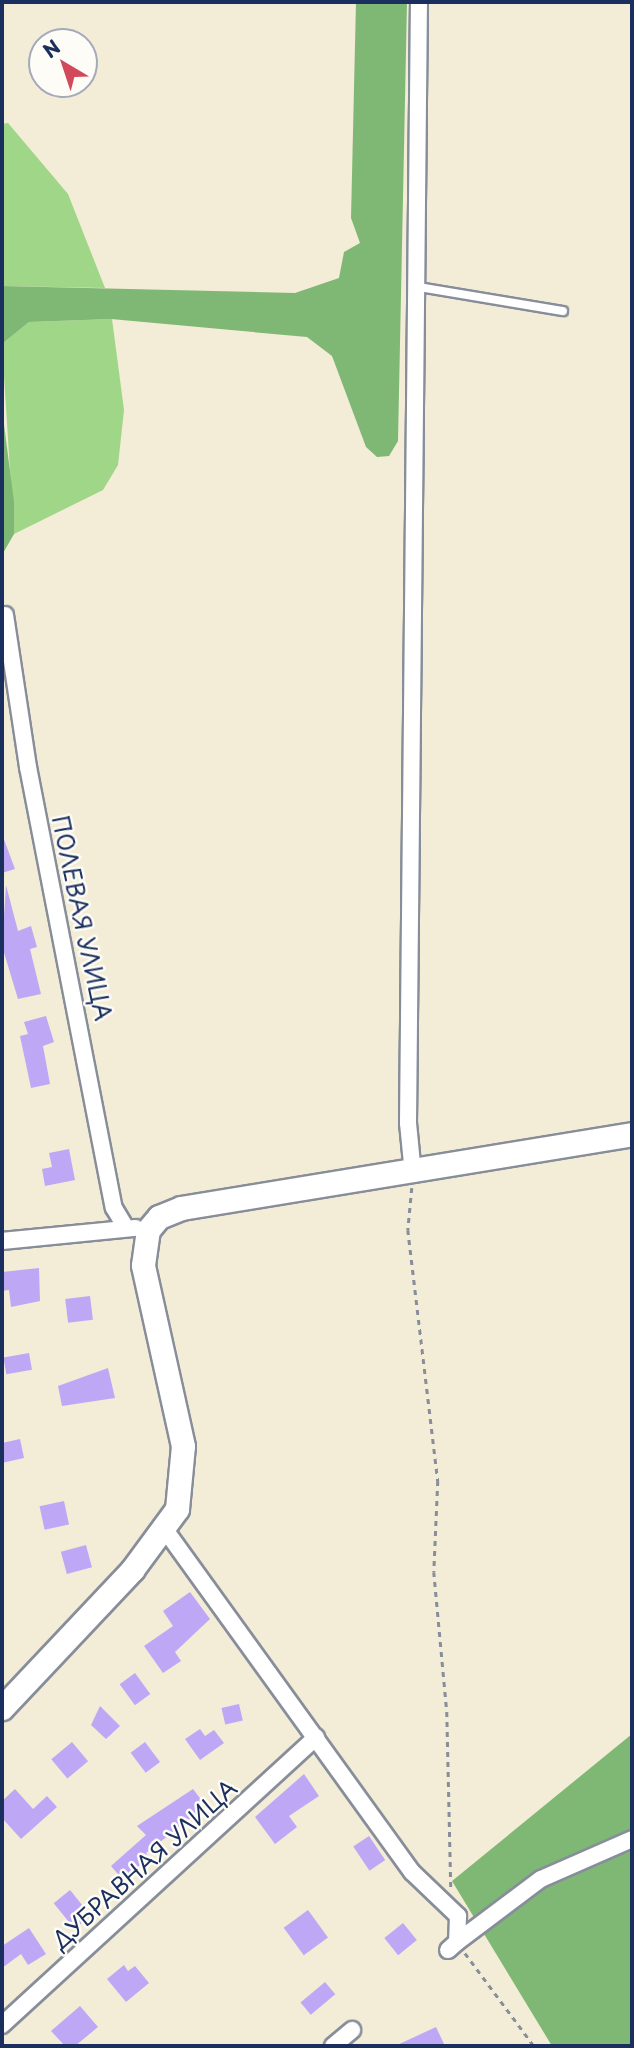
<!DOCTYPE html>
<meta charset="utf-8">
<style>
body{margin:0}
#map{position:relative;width:634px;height:2048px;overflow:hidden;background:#f3ecd6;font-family:"Playpen Sans",sans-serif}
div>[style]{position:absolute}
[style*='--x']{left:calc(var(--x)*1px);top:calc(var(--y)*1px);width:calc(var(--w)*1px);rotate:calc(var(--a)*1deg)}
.green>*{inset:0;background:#9fd688}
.forest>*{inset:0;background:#7fb774}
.building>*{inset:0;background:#bea8f5;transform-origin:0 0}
.path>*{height:2.5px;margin-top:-1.25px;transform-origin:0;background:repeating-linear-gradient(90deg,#878e9a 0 5px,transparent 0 10px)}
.roads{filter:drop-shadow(2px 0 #878e9a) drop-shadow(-2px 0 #878e9a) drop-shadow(0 2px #878e9a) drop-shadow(0 -2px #878e9a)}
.lane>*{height:8px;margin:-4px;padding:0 4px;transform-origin:4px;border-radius:4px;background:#fff}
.street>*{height:16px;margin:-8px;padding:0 8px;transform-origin:8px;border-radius:8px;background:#fff}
.secondary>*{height:23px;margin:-11.5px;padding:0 11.5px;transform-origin:11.5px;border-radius:11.5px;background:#fff}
span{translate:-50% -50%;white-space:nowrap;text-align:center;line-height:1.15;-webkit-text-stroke:5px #fdfcf7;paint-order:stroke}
.street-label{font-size:23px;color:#1b2f5e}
.frame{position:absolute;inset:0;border:4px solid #1b2f5e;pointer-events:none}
.north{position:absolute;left:28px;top:28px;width:70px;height:70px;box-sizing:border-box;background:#fdfcf7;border:2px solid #a3aaba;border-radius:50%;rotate:321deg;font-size:19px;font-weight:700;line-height:28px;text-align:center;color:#1b2f5e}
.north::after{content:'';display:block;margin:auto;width:24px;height:32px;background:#d1495b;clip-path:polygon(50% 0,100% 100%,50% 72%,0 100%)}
</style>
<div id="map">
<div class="green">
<i style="clip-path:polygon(8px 123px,68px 194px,105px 288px,2px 286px,2px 124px)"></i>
<i style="clip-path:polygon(112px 319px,124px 410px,118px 465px,103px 490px,14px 534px,2px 344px,29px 322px)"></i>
</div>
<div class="forest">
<i style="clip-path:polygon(356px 2px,407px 2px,398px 441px,389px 456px,377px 457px,366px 447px,332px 356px,307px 337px,111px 319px,29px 322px,2px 344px,2px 286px,295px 293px,339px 278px,344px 252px,360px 243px,351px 218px)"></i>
<i style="clip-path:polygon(2px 409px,14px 502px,14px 534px,2px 555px)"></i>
<i style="clip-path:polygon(632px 1734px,632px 2046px,552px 2046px,452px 1881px)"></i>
</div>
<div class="building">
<i style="clip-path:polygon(2px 834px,15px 869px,2px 873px)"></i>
<i style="clip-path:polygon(6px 885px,18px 931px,31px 926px,37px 947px,30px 949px,41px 994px,18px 999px,2px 946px)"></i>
<i style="clip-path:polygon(46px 1016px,54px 1042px,43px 1046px,50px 1084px,31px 1088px,20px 1036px,28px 1034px,24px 1022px)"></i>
<i style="clip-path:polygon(69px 1149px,75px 1180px,45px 1186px,42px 1169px,52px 1167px,49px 1153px)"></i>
<i style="clip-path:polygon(39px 1268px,40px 1301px,11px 1307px,9px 1290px,2px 1291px,2px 1272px)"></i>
<i style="left:90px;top:1296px;width:24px;height:25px;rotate:83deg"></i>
<i style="left:29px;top:1353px;width:17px;height:26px;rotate:80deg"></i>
<i style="clip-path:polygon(108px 1368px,115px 1398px,62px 1406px,58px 1386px)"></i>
<i style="clip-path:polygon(20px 1439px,24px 1458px,2px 1463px,2px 1443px)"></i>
<i style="left:64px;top:1501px;width:24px;height:25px;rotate:78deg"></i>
<i style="left:86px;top:1545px;width:23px;height:26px;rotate:75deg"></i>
<i style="clip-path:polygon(190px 1592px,210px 1619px,175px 1652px,181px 1661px,163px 1673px,144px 1646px,173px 1626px,163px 1611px)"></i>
<i style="left:135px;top:1673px;width:26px;height:19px;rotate:54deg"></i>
<i style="left:239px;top:1704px;width:17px;height:18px;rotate:77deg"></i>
<i style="clip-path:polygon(100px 1706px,120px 1726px,106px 1739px,91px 1725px)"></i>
<i style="clip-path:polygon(200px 1729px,205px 1736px,214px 1730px,224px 1743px,200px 1760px,185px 1739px)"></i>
<i style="left:72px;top:1742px;width:25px;height:27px;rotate:50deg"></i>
<i style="left:145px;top:1742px;width:25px;height:18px;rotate:53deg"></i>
<i style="clip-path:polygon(304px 1774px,319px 1796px,289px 1816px,297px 1827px,275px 1844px,255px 1817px)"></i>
<i style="clip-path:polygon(15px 1789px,33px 1809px,47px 1796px,57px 1807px,21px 1839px,2px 1818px,2px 1801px)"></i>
<i style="clip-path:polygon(193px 1789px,206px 1806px,146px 1853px,149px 1857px,123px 1880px,111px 1866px,146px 1835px,137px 1826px)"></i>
<i style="left:369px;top:1836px;width:29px;height:19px;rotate:56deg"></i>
<i style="left:70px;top:1890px;width:33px;height:21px;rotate:51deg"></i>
<i style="left:308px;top:1910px;width:34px;height:30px;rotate:54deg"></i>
<i style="left:403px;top:1923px;width:22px;height:24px;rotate:51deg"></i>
<i style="clip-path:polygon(29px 1928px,46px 1954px,28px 1965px,21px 1954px,2px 1968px,2px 1946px)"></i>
<i style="clip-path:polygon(124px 1965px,128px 1971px,135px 1966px,149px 1983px,126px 2002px,107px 1979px)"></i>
<i style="left:325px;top:1982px;width:16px;height:32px;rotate:50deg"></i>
<i style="clip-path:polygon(80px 2006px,98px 2027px,75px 2046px,65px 2046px,51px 2031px)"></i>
<i style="clip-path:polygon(436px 2027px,445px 2046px,395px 2046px)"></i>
</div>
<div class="path">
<i style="--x:412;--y:1188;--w:42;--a:95.4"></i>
<i style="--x:408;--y:1230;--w:253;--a:83.2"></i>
<i style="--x:438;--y:1481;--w:91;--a:92.5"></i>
<i style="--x:434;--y:1572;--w:141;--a:84.7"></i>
<i style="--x:447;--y:1712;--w:177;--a:88.7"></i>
<i style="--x:465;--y:1953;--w:116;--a:53.4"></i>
</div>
<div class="roads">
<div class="lane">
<i style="--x:419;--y:287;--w:146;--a:9.5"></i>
</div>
<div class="street">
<i style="--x:5;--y:615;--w:154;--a:81.4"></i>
<i style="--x:28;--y:767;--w:449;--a:79"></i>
<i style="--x:114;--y:1208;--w:21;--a:59"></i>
<i style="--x:413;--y:1174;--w:51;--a:-95.6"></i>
<i style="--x:408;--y:1123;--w:1121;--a:-89.44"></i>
<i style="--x:2;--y:1241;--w:134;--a:-5.6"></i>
<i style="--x:166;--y:1531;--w:420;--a:54.2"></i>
<i style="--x:412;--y:1872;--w:64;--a:43.7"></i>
<i style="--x:458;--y:1916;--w:26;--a:92"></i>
<i style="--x:457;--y:1942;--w:12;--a:138"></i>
<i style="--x:457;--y:1942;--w:105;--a:-36.9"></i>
<i style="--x:541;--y:1879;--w:99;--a:-23.7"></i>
<i style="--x:2;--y:2025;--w:426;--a:-42.5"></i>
<i style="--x:333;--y:2046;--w:25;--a:-40"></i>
</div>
<div class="secondary">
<i style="--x:2;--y:1708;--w:190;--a:-46.7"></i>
<i style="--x:132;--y:1570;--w:76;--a:-53.6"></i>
<i style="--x:177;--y:1509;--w:63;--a:-84.6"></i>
<i style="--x:183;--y:1446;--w:185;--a:-102.5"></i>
<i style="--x:143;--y:1265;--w:35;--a:-82"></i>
<i style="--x:148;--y:1230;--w:17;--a:-50"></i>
<i style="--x:159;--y:1217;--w:24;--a:-22"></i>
<i style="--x:181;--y:1208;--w:457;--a:-9.3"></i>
</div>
</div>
<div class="street-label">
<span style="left:82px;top:918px;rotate:78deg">ПОЛЕВАЯ УЛИЦА</span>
<span style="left:144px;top:1864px;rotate:-42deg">ДУБРАВНАЯ УЛИЦА</span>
</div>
<div class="frame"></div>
<div class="north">N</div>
</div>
